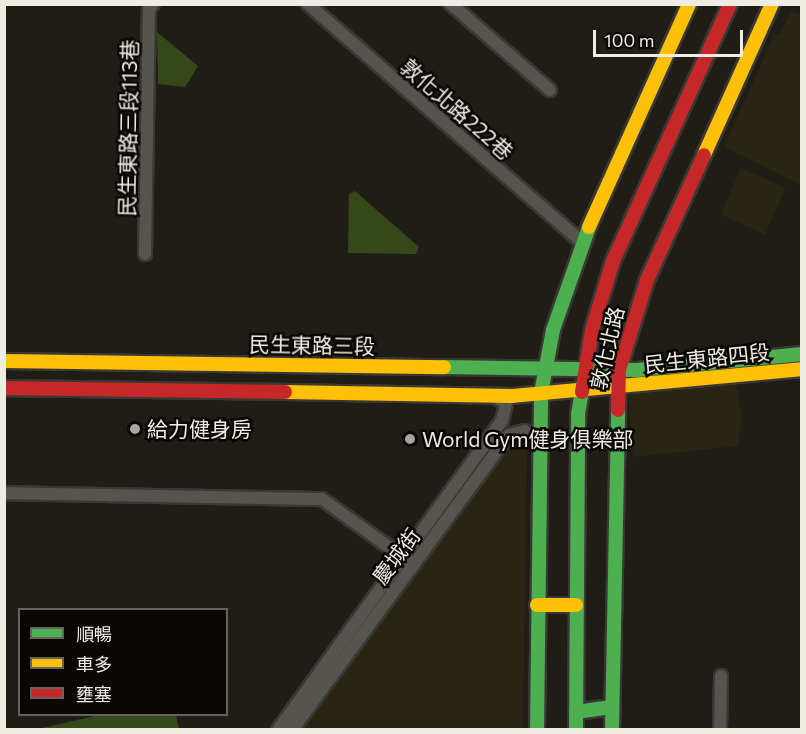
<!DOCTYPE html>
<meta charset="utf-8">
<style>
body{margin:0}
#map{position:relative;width:806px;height:734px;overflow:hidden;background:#1f1d16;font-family:Commissioner,"Noto Sans TC",sans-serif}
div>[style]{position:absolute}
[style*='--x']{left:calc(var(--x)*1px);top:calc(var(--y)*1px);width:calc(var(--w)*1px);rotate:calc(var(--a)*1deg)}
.built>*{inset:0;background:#2a2413;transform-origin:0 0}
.green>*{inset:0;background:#36481a}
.roads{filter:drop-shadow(2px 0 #3a3834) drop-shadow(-2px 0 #3a3834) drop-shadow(0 2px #3a3834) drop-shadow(0 -2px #3a3834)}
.street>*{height:12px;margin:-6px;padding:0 6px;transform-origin:6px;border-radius:6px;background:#56544f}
.fast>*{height:14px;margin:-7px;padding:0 7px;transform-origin:7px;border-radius:7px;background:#4caf50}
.slow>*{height:14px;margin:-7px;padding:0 7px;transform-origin:7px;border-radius:7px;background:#ffc107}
.jam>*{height:14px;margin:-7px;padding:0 7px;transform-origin:7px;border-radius:7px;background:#c62828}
.dots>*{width:16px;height:16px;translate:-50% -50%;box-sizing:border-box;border:3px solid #0a0804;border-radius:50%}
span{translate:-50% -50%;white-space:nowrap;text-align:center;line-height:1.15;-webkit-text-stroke:5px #0a0804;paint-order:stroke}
.street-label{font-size:21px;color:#efece4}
.poi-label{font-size:21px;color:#efece4}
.left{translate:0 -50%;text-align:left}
.frame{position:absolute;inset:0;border:6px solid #efece4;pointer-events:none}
.legend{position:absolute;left:18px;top:608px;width:210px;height:108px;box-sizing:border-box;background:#0a0804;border:2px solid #66635e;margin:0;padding:8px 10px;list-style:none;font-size:18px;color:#efece4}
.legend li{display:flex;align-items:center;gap:12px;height:30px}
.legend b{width:30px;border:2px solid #66635e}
.scale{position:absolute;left:593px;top:30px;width:150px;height:27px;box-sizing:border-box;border:3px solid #efece4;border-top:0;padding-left:8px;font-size:18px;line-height:21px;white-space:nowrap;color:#efece4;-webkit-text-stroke:4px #0a0804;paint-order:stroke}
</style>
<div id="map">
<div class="built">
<i style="clip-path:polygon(791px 11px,801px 15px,801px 185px,724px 147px,775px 33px,780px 35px)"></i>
<i style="left:741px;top:168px;width:49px;height:51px;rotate:24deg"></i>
<i style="clip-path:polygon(736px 383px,742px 418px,738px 446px,633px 457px,628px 395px)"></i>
<i style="clip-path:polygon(512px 439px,527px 449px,523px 729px,300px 730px)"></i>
</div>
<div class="green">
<i style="clip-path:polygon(157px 32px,198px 66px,185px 87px,158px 84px)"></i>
<i style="clip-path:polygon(355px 191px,419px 247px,416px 254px,348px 253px,349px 194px)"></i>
<i style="clip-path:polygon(103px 714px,176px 715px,179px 729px,38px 729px)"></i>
</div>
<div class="roads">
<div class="street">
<i style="--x:308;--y:4;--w:363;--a:41"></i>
<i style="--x:451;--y:4;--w:131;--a:41"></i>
<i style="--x:145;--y:254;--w:245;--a:-89.1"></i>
<i style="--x:149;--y:9;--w:6;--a:-51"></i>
<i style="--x:4;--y:493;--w:318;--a:1.1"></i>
<i style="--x:322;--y:499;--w:113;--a:35.7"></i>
<i style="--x:278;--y:730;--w:382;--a:-54.1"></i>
<i style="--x:502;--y:421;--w:18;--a:-77"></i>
<i style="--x:506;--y:403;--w:14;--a:-150"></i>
<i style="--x:292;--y:730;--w:366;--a:-53.7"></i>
<i style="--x:509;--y:435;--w:16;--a:-14"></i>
<i style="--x:525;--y:431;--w:18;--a:45"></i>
<i style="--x:720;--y:730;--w:54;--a:-88.9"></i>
</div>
<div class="fast">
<i style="--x:444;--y:367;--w:193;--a:0.9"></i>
<i style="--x:637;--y:370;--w:166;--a:-5.5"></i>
<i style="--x:576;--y:712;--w:36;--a:-8"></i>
<i style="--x:537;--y:730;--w:337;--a:-89.3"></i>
<i style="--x:541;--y:393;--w:64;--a:-79.2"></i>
<i style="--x:553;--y:330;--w:109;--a:-70.7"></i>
<i style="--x:576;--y:730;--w:316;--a:-89.6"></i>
<i style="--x:578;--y:414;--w:22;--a:-80"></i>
<i style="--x:612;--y:730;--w:320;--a:-88.9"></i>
</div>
<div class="slow">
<i style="--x:704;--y:155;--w:166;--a:-65.8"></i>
<i style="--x:589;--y:227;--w:244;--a:-65.8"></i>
<i style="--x:4;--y:361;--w:440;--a:0.8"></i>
<i style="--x:285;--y:392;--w:227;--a:1"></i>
<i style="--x:512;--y:396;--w:291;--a:-5.3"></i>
<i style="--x:537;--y:605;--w:39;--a:0"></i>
</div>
<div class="jam">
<i style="--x:4;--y:388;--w:281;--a:0.8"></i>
<i style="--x:582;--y:392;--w:63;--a:-80.8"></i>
<i style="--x:592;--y:330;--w:72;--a:-73.1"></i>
<i style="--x:613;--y:261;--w:282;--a:-65.5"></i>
<i style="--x:618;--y:410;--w:40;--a:-88.6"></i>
<i style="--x:619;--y:370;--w:94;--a:-72.7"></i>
<i style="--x:647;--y:280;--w:137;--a:-65.5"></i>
</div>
</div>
<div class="dots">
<i style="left:135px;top:429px;background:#a6a49c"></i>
<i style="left:410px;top:439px;background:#a6a49c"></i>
</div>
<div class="street-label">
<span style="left:457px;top:109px;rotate:41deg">敦化北路222巷</span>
<span style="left:128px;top:128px;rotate:-89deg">民生東路三段113巷</span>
<span style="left:312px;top:345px;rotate:1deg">民生東路三段</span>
<span style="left:607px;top:348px;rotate:-77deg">敦化北路</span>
<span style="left:707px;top:358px;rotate:-6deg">民生東路四段</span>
<span style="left:396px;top:556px;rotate:-53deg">慶城街</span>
</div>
<div class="poi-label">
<span class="left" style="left:147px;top:429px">給力健身房</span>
<span class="left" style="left:422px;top:439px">World Gym健身俱樂部</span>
</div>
<div class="frame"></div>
<ul class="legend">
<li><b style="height:8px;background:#4caf50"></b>順暢</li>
<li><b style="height:8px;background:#ffc107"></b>車多</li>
<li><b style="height:8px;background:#c62828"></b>壅塞</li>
</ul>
<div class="scale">100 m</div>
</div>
